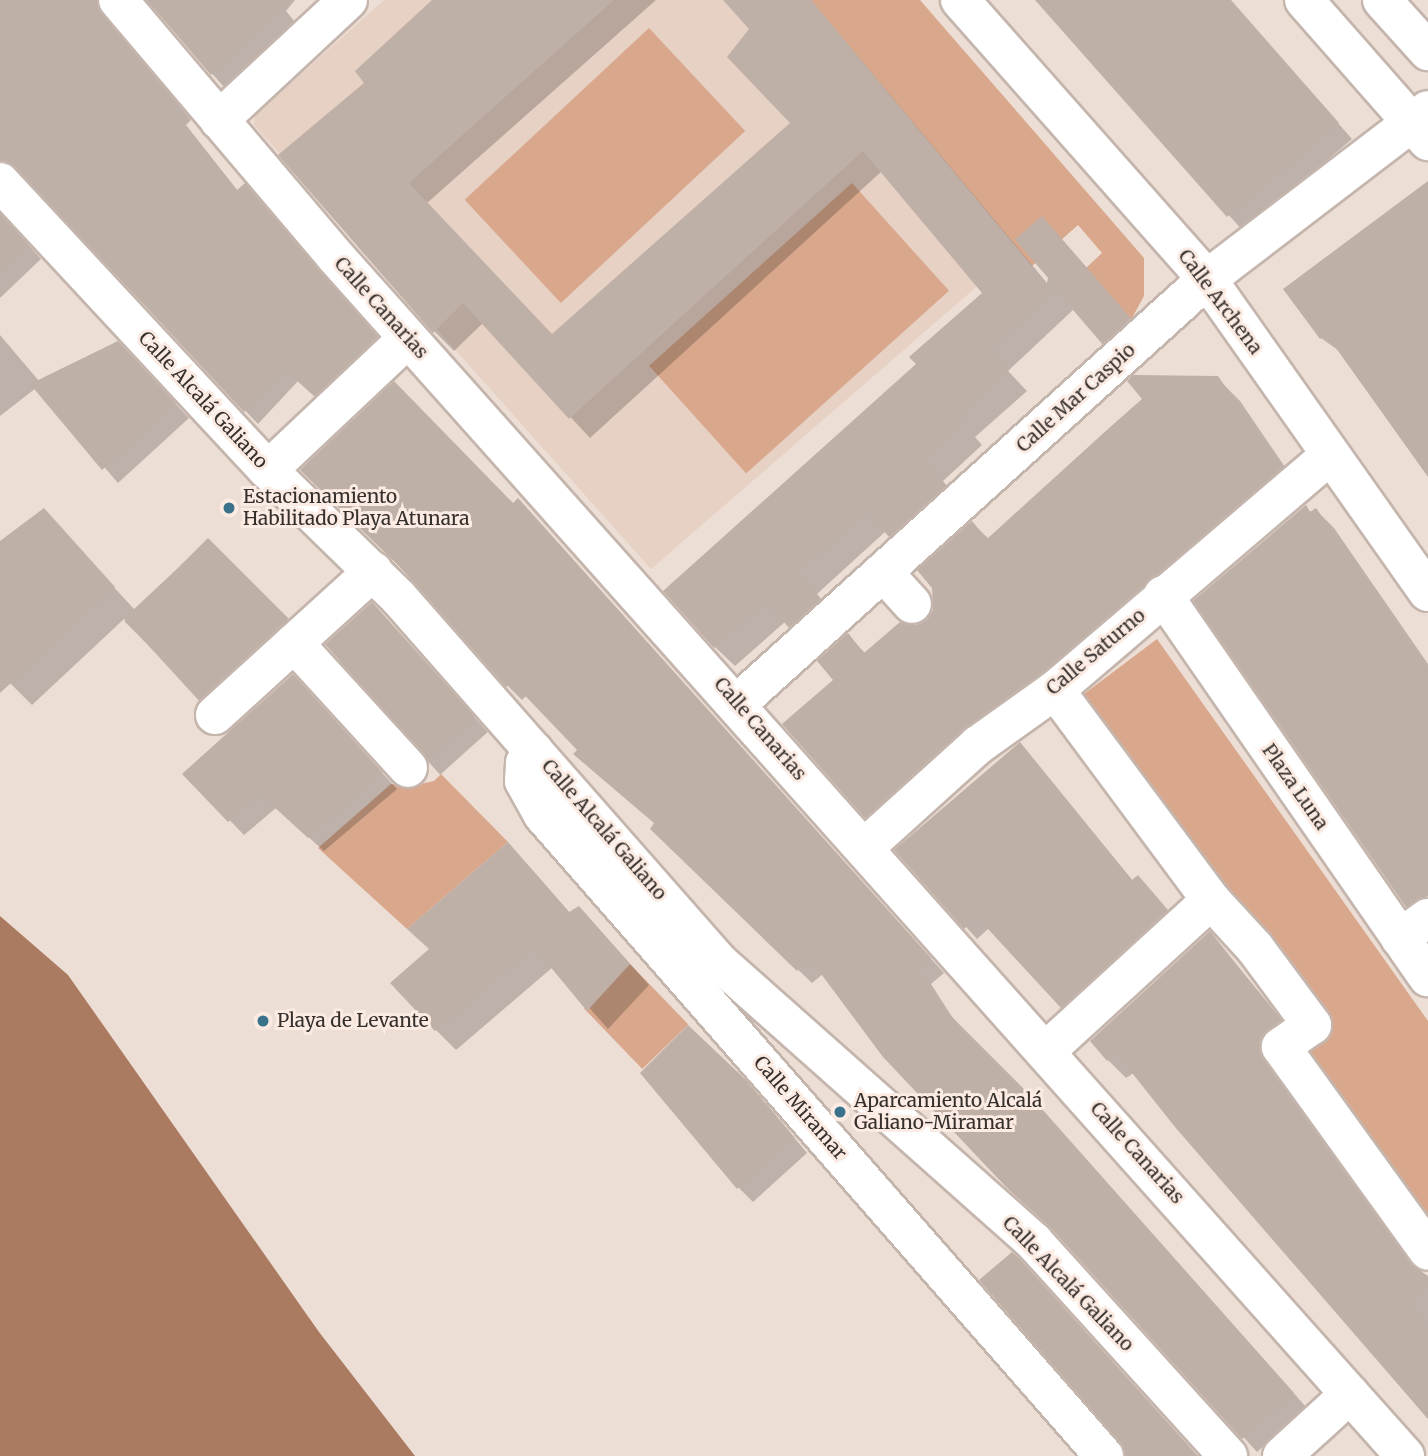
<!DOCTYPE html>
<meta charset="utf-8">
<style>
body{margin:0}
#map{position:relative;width:1428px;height:1456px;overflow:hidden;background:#edded5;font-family:Merriweather,serif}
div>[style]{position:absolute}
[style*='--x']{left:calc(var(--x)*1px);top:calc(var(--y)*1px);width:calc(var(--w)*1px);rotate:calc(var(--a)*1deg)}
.built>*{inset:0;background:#e7d0c4}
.green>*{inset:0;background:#d9a88c;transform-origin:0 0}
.water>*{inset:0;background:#ab7b61}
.shadow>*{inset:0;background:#0003;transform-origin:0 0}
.building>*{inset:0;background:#beafa7;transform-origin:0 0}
.roads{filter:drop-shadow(2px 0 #c4b5ad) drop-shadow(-2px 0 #c4b5ad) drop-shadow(0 2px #c4b5ad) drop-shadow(0 -2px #c4b5ad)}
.minor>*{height:38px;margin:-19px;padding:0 19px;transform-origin:19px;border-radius:19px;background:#fff}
.dots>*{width:19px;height:19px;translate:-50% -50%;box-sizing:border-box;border:4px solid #fbebe2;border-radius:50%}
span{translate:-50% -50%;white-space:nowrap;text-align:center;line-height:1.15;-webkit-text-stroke:6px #fbebe2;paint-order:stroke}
.street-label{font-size:19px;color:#36302d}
.poi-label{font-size:19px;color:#36302d}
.left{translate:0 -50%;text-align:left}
</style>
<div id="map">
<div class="built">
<i style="clip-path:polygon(384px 0,920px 0,1078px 224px,1032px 266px,1019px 250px,651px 569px,254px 125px,255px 115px)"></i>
</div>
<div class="green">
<i style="clip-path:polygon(811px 0,920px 0,1144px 258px,1144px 296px,1131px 320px,1086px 268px,1102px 253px,1078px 225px,1032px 266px)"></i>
<i style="left:649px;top:28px;width:141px;height:252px;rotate:47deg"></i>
<i style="left:852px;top:183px;width:145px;height:273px;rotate:48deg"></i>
<i style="clip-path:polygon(1157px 639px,1428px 1021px,1428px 1236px,1299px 1052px,1328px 1029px,1080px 697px)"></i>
<i style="clip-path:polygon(441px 774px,508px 842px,407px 929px,318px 848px,391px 784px,412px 786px,434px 781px)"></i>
<i style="left:630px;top:964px;width:84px;height:64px;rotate:46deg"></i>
</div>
<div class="water">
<i style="clip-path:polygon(0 916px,68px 975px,319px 1332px,415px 1456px,0 1456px)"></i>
</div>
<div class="shadow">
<i style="clip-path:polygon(0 0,116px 0,109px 18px,191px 120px,186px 125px,238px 191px,258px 199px,390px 351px,329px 409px,298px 381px,258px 424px,20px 174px,0 179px)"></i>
<i style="clip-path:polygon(146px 0,295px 0,286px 11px,295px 22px,225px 88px)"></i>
<i style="clip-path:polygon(435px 0,656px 0,427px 203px,552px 336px,792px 123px,752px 29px,725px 0,811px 0,1047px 283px,1056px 233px,1143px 335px,1116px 360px,1073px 310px,1008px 371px,1027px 391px,975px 437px,982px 445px,943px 481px,964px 507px,910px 556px,886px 531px,817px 594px,838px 620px,810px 646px,786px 621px,735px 666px,715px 647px,919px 364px,984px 293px,882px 171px,590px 438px,483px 323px,454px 351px,434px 331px,367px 83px)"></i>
<i style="clip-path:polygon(1037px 0,1230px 0,1352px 139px,1243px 231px)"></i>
<i style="clip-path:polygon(1428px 184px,1428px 474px,1342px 353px,1321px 338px)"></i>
<i style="clip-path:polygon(0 212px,41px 259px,0 298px)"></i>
<i style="clip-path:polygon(0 335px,39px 381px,132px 358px,189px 418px,118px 483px,36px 388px,0 416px)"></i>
<i style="clip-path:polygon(1217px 378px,1240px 401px,1302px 492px,889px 839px,866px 816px,836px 680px,848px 636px,866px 654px,928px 621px,972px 523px,989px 539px,1144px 399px)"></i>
<i style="clip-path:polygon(513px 505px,531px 515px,944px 973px,931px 984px,956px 1023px,1040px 1108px,1307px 1408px,1257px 1452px,823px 974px,812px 983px,652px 829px,656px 824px,590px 768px,580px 750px,527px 695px,522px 700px,508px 686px,390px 556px)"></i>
<i style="clip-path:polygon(1305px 507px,1312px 513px,1316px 510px,1334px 528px,1428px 664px,1425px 924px,1407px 906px)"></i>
<i style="clip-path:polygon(44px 511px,134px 609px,208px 540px,302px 634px,213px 716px,124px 619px,32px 705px,0 673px,0 543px)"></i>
<i style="left:386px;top:619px;width:152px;height:64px;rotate:48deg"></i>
<i style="clip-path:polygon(307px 691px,397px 789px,324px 851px,276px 808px,244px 835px,185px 774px)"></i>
<i style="clip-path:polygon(1020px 744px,1133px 881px,1149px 889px,1177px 922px,1073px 1017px,989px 928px,977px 939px,897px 850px)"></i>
<i style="clip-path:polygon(527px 864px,570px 913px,599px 929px,649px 985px,608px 1029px,553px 967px,456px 1050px,436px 1030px)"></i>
<i style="clip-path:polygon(1210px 933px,1297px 1038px,1280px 1079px,1428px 1280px,1428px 1419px,1135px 1072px,1126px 1078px,1108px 1060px)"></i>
<i style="clip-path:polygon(688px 1027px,768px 1106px,807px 1153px,753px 1202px,738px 1187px)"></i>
</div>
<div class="building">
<i style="clip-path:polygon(0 0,97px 0,101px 14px,179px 105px,174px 110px,236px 191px,245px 183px,378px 337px,314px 396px,284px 369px,244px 412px,16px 167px,0 161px)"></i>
<i style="clip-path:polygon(147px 0,291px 0,211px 75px)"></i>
<i style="clip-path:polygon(432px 0,614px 0,409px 183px,552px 334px,790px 123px,727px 57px,749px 29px,723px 0,811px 0,1053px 291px,990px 350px,1009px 370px,957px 417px,964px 424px,924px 460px,945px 486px,889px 537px,867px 511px,798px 573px,820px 599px,789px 628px,766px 601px,714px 648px,663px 591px,916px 364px,909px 357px,982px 293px,863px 151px,569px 419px,463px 303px,433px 333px,278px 155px,364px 83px,355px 71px)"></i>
<i style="clip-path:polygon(1035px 0,1231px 0,1339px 123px,1227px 217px)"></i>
<i style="clip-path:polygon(1428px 181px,1428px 477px,1326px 334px,1320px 339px,1283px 289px)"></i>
<i style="clip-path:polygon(0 214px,28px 245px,0 272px)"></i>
<i style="left:1042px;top:216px;width:135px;height:36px;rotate:49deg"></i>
<i style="clip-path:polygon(118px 341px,176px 403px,102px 470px,30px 384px)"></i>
<i style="clip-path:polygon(1133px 375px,1218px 376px,1281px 468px,1042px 673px,963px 729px,865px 818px,782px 724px,833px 680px,817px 661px,848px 633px,864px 653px,900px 622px,916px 625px,927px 620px,933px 610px,932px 588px,917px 570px,972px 521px,987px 539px,1108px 429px,1142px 399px,1127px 381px)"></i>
<i style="clip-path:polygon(394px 381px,513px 503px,518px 498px,931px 958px,918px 969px,942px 1007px,1026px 1091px,1294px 1393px,1242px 1439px,1050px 1227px,1007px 1188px,883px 1057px,810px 959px,797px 971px,650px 829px,654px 823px,573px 754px,577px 750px,512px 682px,506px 687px,402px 569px,300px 470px)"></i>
<i style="clip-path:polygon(1306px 505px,1310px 512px,1316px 508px,1428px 669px,1428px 896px,1406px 907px,1193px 601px)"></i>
<i style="clip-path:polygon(44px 508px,115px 587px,0 693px,0 541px)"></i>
<i style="left:208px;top:538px;width:114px;height:118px;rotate:45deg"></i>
<i style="left:372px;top:602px;width:154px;height:63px;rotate:48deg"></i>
<i style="clip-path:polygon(293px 674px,383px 773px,308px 838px,260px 794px,228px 822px,182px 774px)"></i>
<i style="clip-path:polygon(1020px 742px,1132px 880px,1138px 875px,1168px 910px,1061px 1008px,977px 917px,964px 929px,894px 850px)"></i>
<i style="clip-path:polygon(508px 842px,569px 912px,579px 906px,630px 964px,587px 1011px,534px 947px,435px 1031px,390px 983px,429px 949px,407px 929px)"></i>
<i style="clip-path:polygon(1210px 931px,1280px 1019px,1258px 1039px,1263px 1059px,1283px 1091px,1410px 1264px,1428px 1276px,1428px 1286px,1408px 1304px,1428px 1328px,1428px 1419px,1175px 1127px,1117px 1054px,1107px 1061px,1090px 1041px)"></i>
<i style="clip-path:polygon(688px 1025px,746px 1080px,794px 1137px,737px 1189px,640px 1073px)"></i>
<i style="clip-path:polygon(1012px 1252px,1019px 1258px,1198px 1456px,1125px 1456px,1120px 1442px,979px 1280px)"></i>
</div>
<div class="roads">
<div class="minor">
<i style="--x:118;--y:0;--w:336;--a:49.7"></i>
<i style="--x:335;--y:256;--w:1608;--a:48.28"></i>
<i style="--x:960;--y:0;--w:373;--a:48.5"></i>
<i style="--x:1207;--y:279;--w:383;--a:54.8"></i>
<i style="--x:1304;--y:0;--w:188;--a:48.7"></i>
<i style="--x:1382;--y:0;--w:69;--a:48"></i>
<i style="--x:219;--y:120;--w:176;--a:-42.9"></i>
<i style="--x:0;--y:182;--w:393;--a:47.1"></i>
<i style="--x:268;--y:470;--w:183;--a:44.3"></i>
<i style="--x:399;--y:598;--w:486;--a:48.7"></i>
<i style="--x:720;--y:963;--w:420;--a:41.6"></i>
<i style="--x:1034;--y:1242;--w:289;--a:47.8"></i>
<i style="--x:268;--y:470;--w:192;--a:-43.3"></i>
<i style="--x:883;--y:572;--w:43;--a:47.8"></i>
<i style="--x:1163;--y:595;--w:465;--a:55.3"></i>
<i style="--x:294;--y:643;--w:169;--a:47.6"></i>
<i style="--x:1055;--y:690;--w:262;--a:53.4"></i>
<i style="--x:1211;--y:900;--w:65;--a:47.5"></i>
<i style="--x:1255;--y:948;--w:96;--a:53.5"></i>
<i style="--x:1312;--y:1025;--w:38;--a:145"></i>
<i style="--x:1281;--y:1047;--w:251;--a:54.2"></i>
<i style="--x:738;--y:703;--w:632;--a:-42.12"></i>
<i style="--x:1207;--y:279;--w:278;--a:-37.4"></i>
<i style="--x:215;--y:715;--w:214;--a:-42.3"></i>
<i style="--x:534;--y:751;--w:15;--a:127"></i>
<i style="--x:525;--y:763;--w:18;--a:93"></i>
<i style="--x:524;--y:781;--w:39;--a:61"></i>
<i style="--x:543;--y:815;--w:852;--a:48.81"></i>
<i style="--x:864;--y:848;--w:154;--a:-42.1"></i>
<i style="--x:978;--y:745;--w:95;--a:-35.5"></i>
<i style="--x:1055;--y:690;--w:360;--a:-40.5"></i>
<i style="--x:1400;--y:938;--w:34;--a:-36"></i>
<i style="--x:1045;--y:1052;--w:225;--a:-42.5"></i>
<i style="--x:1282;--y:1456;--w:92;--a:-42.4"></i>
</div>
</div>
<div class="dots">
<i style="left:229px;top:508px;background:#3a728c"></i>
<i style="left:263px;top:1021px;background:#3a728c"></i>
<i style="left:840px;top:1112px;background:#3a728c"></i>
</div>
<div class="street-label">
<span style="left:1220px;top:302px;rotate:53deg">Calle Archena</span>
<span style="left:381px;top:308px;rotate:48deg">Calle Canarias</span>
<span style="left:1076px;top:398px;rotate:-42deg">Calle Mar Caspio</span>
<span style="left:203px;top:400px;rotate:47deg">Calle Alcalá Galiano</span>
<span style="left:1096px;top:652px;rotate:-40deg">Calle Saturno</span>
<span style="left:760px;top:729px;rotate:49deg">Calle Canarias</span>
<span style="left:1295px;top:787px;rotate:55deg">Plaza Luna</span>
<span style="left:604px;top:830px;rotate:49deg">Calle Alcalá Galiano</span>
<span style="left:800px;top:1108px;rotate:49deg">Calle Miramar</span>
<span style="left:1137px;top:1153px;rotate:48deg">Calle Canarias</span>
<span style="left:1068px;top:1284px;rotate:46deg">Calle Alcalá Galiano</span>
</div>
<div class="poi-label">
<span class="left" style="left:243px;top:508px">Estacionamiento<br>Habilitado Playa Atunara</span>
<span class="left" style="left:277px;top:1021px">Playa de Levante</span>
<span class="left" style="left:854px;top:1112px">Aparcamiento Alcalá<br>Galiano-Miramar</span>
</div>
</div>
